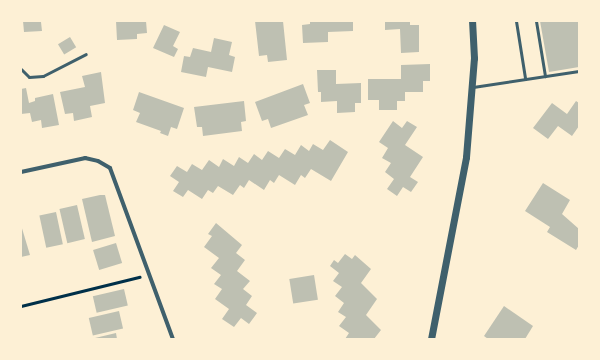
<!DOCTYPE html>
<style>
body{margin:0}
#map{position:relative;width:600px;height:360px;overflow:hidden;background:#fdf0d5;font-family:"Open Sans",sans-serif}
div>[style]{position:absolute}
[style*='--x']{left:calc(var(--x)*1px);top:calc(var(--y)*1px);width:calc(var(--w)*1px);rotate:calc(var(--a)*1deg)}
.building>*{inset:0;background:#bec0b2;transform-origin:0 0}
.path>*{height:2.5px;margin:-1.25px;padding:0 1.25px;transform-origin:1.25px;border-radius:1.25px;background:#003049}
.service>*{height:3px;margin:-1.5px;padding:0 1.5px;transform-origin:1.5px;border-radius:1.5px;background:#3f606c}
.minor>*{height:4px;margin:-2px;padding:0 2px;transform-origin:2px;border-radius:2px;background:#3f606c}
.tertiary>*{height:7px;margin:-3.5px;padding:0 3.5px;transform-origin:3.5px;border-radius:3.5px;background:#3f606c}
span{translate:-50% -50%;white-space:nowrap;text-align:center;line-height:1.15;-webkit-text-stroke:4px #fdf0d5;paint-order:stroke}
.frame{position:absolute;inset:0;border:22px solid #fdf0d5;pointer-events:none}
</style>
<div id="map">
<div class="building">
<i style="clip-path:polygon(23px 21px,46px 21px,46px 22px,41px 22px,42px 31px,24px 32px)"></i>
<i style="clip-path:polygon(116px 21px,146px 21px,147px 33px,137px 34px,137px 39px,117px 40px)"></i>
<i style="clip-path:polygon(255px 21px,283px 21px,287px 60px,268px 62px,267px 55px,259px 56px)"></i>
<i style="clip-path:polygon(310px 21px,353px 21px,353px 31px,328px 32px,328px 42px,303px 43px,302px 25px,310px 24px)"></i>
<i style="clip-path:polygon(385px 21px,410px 21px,410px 25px,419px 25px,419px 52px,401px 53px,400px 29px,385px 30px)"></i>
<i style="clip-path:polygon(540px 21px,579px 21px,579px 67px,549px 72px)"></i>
<i style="clip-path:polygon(164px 25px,180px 32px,173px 46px,178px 49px,174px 57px,153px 48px)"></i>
<i style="left:70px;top:37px;width:12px;height:14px;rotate:59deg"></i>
<i style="clip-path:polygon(214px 38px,232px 42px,229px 55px,235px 57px,232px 72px,208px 67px,206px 77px,181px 72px,184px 56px,190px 57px,193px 48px,211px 52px)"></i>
<i style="clip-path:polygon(430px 64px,430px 81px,423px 81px,423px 92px,405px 92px,405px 101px,397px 101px,397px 110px,379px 110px,379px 100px,368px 100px,368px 79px,401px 79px,401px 65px)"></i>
<i style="clip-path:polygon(317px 70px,336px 70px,336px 84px,361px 83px,361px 103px,355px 103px,355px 112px,337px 113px,337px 101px,321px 102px,321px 92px,318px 92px)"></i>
<i style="clip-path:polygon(101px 72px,105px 103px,90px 106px,92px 117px,74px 121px,73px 113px,65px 114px,60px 92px,85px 87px,82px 76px)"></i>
<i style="clip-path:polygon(303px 84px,310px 103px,304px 105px,308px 115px,271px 128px,268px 119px,262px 121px,255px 102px)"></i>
<i style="clip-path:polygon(26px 88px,29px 103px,35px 101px,35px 98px,53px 94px,59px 125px,42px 128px,41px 120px,32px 122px,30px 113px,21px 114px,21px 89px)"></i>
<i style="clip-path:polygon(139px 92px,184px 108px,177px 129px,171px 127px,168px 136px,160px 133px,161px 131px,136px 122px,140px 113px,133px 110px)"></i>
<i style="clip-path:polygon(244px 101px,246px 121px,241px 122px,242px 131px,203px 136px,202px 127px,197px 127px,194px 107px)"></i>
<i style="clip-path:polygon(576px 101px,579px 103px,579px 126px,572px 136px,558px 126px,548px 139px,533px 128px,552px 103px,567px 114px)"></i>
<i style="clip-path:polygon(393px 121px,402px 128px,407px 121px,417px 127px,405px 145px,423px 157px,410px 177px,418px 182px,411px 192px,403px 187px,397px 196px,387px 189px,394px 179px,385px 172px,391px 163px,382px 158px,388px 148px,379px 142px)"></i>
<i style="clip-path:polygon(330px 140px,348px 152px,331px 181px,311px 169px,305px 178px,301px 175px,295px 185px,279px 175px,274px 183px,270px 180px,264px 190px,249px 180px,244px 188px,240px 185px,233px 195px,218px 186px,213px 193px,208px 190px,202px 199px,188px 190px,183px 197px,173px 191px,179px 182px,170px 176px,177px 166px,187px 172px,192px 164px,202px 170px,209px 160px,219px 167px,223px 159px,234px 166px,239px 157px,248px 163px,254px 154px,262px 160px,268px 151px,279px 158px,285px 149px,295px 155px,301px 145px,309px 151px,313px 144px,323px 150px)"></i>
<i style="clip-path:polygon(543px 183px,570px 200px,562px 214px,579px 229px,579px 245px,576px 250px,547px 232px,550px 227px,525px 211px)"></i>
<i style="clip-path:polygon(100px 195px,105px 195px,115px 236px,92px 242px,82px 199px)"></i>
<i style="left:77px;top:205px;width:35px;height:18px;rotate:77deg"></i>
<i style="left:56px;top:212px;width:33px;height:17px;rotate:78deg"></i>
<i style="clip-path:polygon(216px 223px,242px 245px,236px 253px,245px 260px,237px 271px,250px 281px,243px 289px,252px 296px,246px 305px,257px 313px,249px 324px,241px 318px,234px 327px,222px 319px,229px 309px,215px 299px,222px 289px,214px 284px,221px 275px,211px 268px,219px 258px,204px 247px,212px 236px,208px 234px)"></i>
<i style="clip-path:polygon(21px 225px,30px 255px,21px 257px)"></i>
<i style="left:116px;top:243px;width:21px;height:24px;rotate:73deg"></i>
<i style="clip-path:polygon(345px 254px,352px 259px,355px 255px,371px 269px,361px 283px,377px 299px,366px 315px,381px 330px,374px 339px,345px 339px,349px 333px,339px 326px,346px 317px,338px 312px,344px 303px,335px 296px,342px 287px,333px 281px,339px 273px,330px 266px,334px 260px,338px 263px)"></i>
<i style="left:314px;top:275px;width:25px;height:25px;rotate:81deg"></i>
<i style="left:124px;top:289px;width:17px;height:32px;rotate:77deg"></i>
<i style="clip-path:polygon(504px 306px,533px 326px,525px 339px,488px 339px,484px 336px)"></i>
<i style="left:119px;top:311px;width:18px;height:31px;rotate:77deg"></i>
<i style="clip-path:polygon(116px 333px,117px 339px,95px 339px,95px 338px)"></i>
</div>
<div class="path">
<i style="--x:21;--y:306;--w:122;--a:-13.8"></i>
</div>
<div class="service">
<i style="--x:516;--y:21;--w:58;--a:81"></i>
<i style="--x:536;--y:21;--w:56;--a:80.7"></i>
<i style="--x:21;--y:69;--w:11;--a:45"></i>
<i style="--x:29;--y:77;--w:14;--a:-4"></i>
<i style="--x:43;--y:76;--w:48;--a:-27.1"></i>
<i style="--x:473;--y:87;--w:107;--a:-8.6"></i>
</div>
<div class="minor">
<i style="--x:21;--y:172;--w:66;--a:-12.3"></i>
<i style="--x:85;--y:158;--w:13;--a:13"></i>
<i style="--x:98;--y:161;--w:14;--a:30"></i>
<i style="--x:110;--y:168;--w:182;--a:69.8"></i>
</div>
<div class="tertiary">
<i style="--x:431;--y:339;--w:185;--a:-79.1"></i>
<i style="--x:466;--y:157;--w:99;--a:-85.4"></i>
<i style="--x:474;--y:58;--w:37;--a:-93"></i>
</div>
<div class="frame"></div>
</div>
